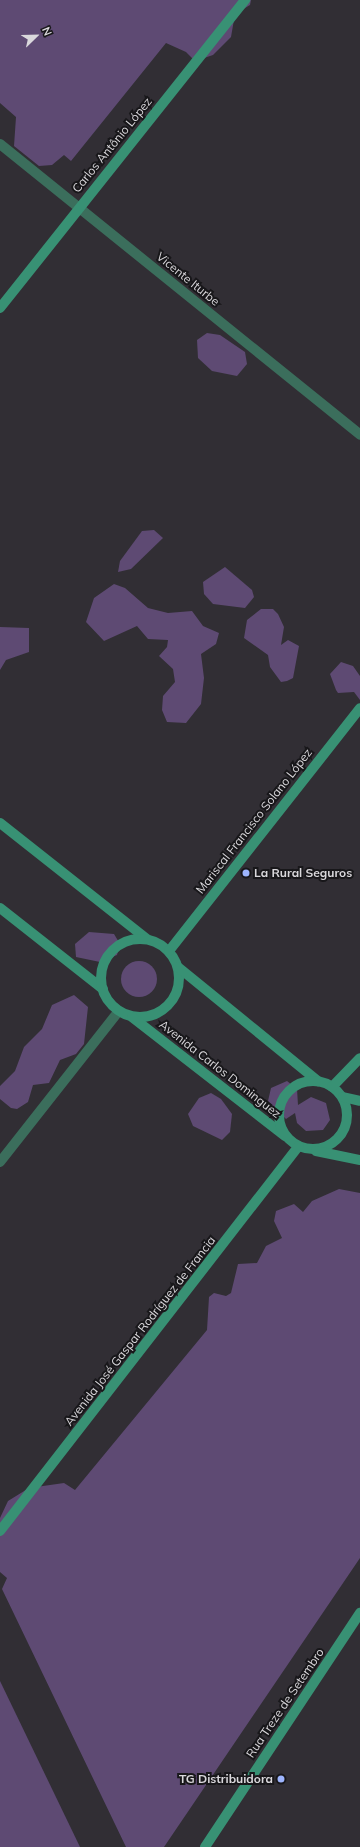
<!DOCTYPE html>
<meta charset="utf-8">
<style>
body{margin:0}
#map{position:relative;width:360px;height:1847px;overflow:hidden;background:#312e34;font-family:Mulish,sans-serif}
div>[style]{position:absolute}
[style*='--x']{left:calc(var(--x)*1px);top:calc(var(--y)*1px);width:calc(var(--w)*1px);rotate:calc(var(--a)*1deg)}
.green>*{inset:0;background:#5e4a73}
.round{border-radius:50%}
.street>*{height:10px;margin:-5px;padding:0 5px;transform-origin:5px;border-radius:5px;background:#3b6e5c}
.secondary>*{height:10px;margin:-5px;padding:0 5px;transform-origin:5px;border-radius:5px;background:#389174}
.secondary>.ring{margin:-5px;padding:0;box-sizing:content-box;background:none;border:10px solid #389174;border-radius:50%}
.dots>*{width:11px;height:11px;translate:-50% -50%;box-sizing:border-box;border:2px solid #18171a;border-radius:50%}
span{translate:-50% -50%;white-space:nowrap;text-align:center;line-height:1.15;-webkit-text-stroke:4px #18171a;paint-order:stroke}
.street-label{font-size:12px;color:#dad8dc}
.poi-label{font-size:12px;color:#dad8dc;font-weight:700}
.left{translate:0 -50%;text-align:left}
.right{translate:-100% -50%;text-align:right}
.north{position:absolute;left:16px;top:16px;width:40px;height:40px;-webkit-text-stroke:3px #18171a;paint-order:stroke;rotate:67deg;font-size:11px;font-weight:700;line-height:16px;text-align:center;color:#dad8dc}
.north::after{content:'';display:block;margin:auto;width:14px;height:18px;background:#dad8dc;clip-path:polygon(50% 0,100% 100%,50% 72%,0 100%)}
</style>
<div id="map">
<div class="green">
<i style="clip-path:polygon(0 0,251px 0,250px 5px,235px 14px,231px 37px,213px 55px,195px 61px,186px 52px,166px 43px,71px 161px,64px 155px,52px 165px,39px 166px,14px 146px,16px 117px,0 103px)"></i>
<i style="clip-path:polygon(207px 333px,220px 335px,245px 352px,247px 364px,237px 376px,212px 371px,198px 358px,197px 340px)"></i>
<i style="clip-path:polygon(154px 530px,163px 538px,131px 569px,118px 572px,120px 561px,142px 531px)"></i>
<i style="clip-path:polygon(225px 567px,252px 590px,254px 597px,245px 608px,213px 604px,204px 594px,203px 582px)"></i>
<i style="clip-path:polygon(114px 584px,125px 588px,148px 608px,168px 613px,192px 611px,203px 626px,219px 633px,216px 644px,201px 654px,204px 678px,201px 704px,186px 723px,167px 722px,162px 710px,163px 696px,175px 682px,173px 669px,159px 656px,167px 647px,168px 640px,148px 639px,137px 626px,104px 641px,86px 622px,94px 598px)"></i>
<i style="clip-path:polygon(261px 609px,273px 609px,278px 614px,284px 627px,281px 645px,288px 640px,299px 646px,293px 678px,287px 681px,281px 682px,270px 667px,268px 655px,244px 638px,247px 620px)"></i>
<i style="clip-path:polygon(0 627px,29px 628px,29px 652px,6px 660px,0 670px)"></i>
<i style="clip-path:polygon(341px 662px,353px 666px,360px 676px,360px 700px,354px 692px,338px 693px,336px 690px,330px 674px)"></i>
<i style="clip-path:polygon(89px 932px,114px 934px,120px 944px,117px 955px,100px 962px,76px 957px,75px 944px)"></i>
<i class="round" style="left:121px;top:961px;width:36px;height:36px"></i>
<i style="clip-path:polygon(74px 995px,88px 1007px,84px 1044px,76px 1054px,60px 1060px,49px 1083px,33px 1085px,28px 1102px,17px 1109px,11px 1108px,0 1099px,0 1086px,15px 1071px,24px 1047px,42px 1029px,52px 1005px)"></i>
<i style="clip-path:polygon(287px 1081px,297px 1089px,298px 1105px,311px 1097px,326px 1103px,330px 1120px,323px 1130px,306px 1131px,297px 1123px,295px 1113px,286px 1119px,268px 1101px,271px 1088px)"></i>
<i style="clip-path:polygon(211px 1093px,221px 1099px,232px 1114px,230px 1132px,222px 1140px,193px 1126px,188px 1114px,199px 1098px)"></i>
<i style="clip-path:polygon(339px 1189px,360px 1193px,360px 1558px,164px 1847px,126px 1847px,2px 1589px,7px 1578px,0 1572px,0 1518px,8px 1501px,29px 1488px,64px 1483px,75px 1490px,207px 1330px,209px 1297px,214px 1293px,226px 1296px,231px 1293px,238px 1264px,257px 1263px,266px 1246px,282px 1238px,274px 1221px,276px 1211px,294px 1204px,303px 1212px,312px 1201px)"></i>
<i style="clip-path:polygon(0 1681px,80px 1847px,0 1847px)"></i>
</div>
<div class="street">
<i style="--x:0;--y:144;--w:463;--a:38.9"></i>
<i style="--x:0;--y:1162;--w:192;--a:-51.8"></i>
</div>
<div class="secondary">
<i style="--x:0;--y:308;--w:394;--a:-51.5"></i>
<i style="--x:0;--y:823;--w:187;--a:38.3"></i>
<i style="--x:0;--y:908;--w:131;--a:38.2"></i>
<i class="ring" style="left:101px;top:939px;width:68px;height:68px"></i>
<i style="--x:169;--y:951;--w:309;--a:-51.8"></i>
<i style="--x:178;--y:967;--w:181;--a:39.2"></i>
<i style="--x:132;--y:1017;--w:194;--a:37.9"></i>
<i class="ring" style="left:279px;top:1081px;width:58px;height:58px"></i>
<i style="--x:332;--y:1087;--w:40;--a:-46"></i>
<i style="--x:343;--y:1097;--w:17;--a:13"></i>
<i style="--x:316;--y:1151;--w:45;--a:11.6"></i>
<i style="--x:0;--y:1531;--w:487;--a:-52.2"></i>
<i style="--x:205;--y:1847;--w:281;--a:-56.5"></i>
</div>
<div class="dots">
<i style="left:246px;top:873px;background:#9db4fd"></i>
<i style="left:281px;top:1779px;background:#9db4fd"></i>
</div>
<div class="street-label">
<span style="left:112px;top:145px;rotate:-51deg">Carlos Antônio López</span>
<span style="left:188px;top:279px;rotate:39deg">Vicente Iturbe</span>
<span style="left:254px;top:821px;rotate:-52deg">Mariscal Francisco Solano López</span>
<span style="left:220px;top:1069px;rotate:38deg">Avenida Carlos Dominguez</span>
<span style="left:140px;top:1331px;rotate:-52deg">Avenida José Gaspar Rodríguez de Francia</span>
<span style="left:285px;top:1703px;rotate:-56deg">Rua Treze de Setembro</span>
</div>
<div class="poi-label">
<span class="left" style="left:254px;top:873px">La Rural Seguros</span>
<span class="right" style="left:273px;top:1779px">TG Distribuidora</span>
</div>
<div class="north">N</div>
</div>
